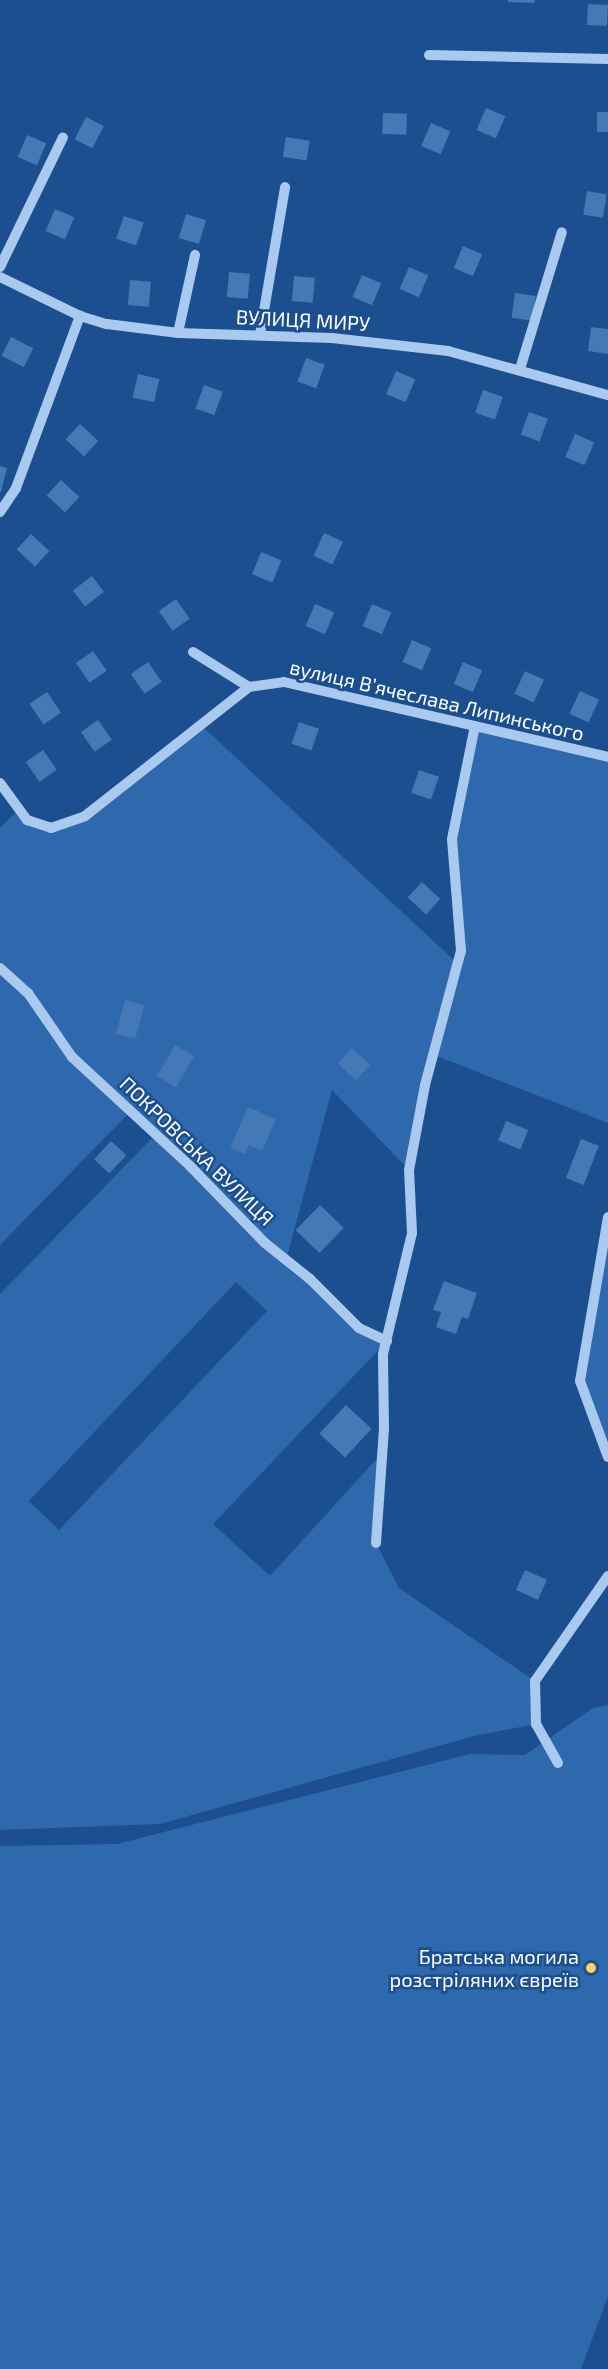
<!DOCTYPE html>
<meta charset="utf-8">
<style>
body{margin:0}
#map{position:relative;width:608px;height:2369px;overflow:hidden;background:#1b4f8f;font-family:"Exo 2",sans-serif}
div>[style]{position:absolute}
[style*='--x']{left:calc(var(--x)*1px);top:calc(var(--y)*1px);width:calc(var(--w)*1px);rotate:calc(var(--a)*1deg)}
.green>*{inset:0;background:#2e69ad}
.building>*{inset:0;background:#4478b7;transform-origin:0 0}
.minor>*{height:10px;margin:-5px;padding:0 5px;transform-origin:5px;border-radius:5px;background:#a9c9ee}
.dots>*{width:16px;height:16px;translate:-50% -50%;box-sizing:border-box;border:3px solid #1b4f8f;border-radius:50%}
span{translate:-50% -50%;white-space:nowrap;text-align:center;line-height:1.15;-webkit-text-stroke:5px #1b4f8f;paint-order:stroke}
.street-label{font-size:20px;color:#fff}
.poi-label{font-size:20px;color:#fff}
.right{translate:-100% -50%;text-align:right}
</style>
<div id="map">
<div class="green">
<i style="clip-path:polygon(evenodd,201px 725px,458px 964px,452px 839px,475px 726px,608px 757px,608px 1123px,434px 1055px,409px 1170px,332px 1090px,286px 1260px,359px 1328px,387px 1341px,213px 1524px,270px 1576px,382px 1453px,376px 1543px,399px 1588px,535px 1681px,536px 1724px,474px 1736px,160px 1824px,0 1830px,0 1294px,156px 1134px,131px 1111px,0 1245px,0 828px,19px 809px,51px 828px,85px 816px,201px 725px,236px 1282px,267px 1311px,59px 1530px,29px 1501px,236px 1282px)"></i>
<i style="clip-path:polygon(608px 1217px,608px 1457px,580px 1381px)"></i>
<i style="clip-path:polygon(608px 1705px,608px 2296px,581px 2369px,0 2369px,0 1846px,117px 1844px,470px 1754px,525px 1755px,593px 1708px)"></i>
</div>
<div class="building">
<i style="clip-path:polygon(508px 0,535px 0,534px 3px,508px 2px)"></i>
<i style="left:588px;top:4px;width:20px;height:21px;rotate:3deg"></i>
<i style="left:486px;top:108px;width:21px;height:24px;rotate:23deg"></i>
<i style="left:597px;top:112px;width:11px;height:20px"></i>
<i style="left:383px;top:113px;width:24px;height:21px;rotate:2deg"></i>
<i style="left:86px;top:117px;width:20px;height:25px;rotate:27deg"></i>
<i style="left:431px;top:123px;width:21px;height:25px;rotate:23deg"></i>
<i style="left:27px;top:135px;width:21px;height:24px;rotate:23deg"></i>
<i style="left:286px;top:137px;width:24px;height:20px;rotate:9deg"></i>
<i style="left:587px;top:191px;width:20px;height:24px;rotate:9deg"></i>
<i style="left:55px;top:209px;width:21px;height:24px;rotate:23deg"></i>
<i style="left:186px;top:214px;width:21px;height:25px;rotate:17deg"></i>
<i style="left:124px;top:216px;width:21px;height:24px;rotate:19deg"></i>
<i style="left:463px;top:246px;width:21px;height:24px;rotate:23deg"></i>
<i style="left:409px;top:267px;width:21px;height:24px;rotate:23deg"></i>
<i style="left:229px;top:272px;width:21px;height:25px;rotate:5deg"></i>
<i style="left:362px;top:275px;width:21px;height:24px;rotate:23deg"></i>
<i style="left:294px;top:276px;width:21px;height:25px;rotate:5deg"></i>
<i style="left:130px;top:280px;width:21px;height:25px;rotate:5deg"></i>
<i style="left:515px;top:293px;width:21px;height:25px;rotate:8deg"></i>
<i style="clip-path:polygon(591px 327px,608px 329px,608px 354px,588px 351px)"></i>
<i style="left:11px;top:337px;width:25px;height:21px;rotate:27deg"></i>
<i style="left:306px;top:358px;width:20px;height:25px;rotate:20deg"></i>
<i style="left:396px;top:371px;width:21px;height:25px;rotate:23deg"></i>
<i style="left:138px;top:374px;width:22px;height:24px;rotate:13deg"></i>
<i style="left:204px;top:385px;width:20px;height:25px;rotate:20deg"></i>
<i style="left:483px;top:390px;width:21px;height:24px;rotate:19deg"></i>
<i style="left:529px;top:412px;width:20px;height:24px;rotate:20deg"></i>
<i style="left:80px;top:424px;width:25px;height:21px;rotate:43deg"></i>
<i style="left:575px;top:434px;width:21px;height:25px;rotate:23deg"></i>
<i style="clip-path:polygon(0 466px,7px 468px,1px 492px,0 492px)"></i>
<i style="left:61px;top:480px;width:25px;height:21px;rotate:43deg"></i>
<i style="left:324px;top:533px;width:21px;height:25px;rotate:25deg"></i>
<i style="left:31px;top:534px;width:25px;height:21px;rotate:43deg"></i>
<i style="left:261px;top:552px;width:22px;height:24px;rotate:22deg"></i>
<i style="left:92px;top:576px;width:20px;height:24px;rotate:53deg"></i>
<i style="left:176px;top:599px;width:24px;height:21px;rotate:55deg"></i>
<i style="left:315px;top:604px;width:21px;height:24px;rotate:23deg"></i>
<i style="left:372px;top:604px;width:21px;height:24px;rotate:23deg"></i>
<i style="left:412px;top:640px;width:21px;height:24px;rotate:23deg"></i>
<i style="left:93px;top:651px;width:24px;height:21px;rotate:55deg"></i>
<i style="left:148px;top:662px;width:24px;height:21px;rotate:55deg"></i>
<i style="left:463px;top:662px;width:21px;height:24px;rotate:23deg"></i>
<i style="left:525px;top:671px;width:21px;height:25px;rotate:25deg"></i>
<i style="left:580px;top:691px;width:21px;height:25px;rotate:25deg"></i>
<i style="left:47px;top:692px;width:25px;height:21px;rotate:56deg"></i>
<i style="left:98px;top:720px;width:24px;height:21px;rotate:55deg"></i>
<i style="left:299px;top:722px;width:21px;height:23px;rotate:19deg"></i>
<i style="left:43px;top:750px;width:24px;height:21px;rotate:55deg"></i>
<i style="left:419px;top:770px;width:21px;height:24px;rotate:19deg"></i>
<i style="left:422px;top:882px;width:25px;height:21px;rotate:43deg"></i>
<i style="left:125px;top:1000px;width:20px;height:35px;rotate:15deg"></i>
<i style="left:175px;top:1045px;width:22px;height:36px;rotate:30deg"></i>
<i style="left:352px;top:1048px;width:25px;height:21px;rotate:43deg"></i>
<i style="clip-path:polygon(248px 1107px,276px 1119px,262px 1151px,249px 1145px,245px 1154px,230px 1148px)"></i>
<i style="left:506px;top:1121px;width:24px;height:21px;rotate:22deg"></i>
<i style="left:581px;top:1139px;width:19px;height:42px;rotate:21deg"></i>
<i style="left:111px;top:1141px;width:21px;height:25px;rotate:43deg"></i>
<i style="left:320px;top:1205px;width:33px;height:35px;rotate:44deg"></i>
<i style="clip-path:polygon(444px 1281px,477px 1293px,468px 1319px,462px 1317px,456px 1334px,436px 1327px,441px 1312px,433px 1310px)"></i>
<i style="left:346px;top:1405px;width:35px;height:39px;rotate:43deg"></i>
<i style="left:525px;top:1570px;width:24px;height:22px;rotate:24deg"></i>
</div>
<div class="minor">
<i style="--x:429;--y:55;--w:179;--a:1.3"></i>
<i style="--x:0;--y:267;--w:144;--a:-64.1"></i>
<i style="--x:0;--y:277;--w:89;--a:26"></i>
<i style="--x:80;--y:316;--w:28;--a:17"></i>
<i style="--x:107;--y:324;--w:72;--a:7.2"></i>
<i style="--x:178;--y:333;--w:154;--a:1.9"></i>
<i style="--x:332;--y:338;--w:117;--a:6.4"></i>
<i style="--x:448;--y:351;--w:166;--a:15.4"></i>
<i style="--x:178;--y:333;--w:80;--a:-77.7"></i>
<i style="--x:260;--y:334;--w:149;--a:-80.3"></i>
<i style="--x:520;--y:369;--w:143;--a:-73"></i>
<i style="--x:0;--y:512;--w:29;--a:-56"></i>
<i style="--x:16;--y:488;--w:184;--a:-69.6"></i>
<i style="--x:193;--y:652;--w:66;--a:32"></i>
<i style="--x:0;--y:783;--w:46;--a:53.9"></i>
<i style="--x:27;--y:820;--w:25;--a:18"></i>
<i style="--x:51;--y:828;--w:36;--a:-19"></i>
<i style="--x:85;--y:816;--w:209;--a:-38.2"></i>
<i style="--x:249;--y:687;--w:35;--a:-8"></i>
<i style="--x:284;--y:682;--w:333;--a:13"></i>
<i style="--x:0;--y:968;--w:38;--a:42"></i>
<i style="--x:28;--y:993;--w:78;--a:55.5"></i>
<i style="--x:72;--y:1057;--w:162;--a:42.7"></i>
<i style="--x:191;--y:1167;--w:106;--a:45.8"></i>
<i style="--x:265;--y:1243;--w:58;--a:38.7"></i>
<i style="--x:310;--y:1279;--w:69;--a:45"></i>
<i style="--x:359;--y:1328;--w:31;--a:25"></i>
<i style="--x:608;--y:1217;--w:166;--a:99.7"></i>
<i style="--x:580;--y:1381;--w:81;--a:69.8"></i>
<i style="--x:376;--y:1543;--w:114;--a:-86"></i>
<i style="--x:384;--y:1429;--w:75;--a:-90.8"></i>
<i style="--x:383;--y:1354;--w:124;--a:-76.5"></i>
<i style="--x:412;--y:1233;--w:63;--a:-92.7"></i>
<i style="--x:409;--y:1170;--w:86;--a:-79.3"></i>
<i style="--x:425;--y:1085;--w:139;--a:-75"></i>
<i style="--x:461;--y:951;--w:112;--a:-94.6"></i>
<i style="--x:452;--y:839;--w:115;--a:-78.5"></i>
<i style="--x:558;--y:1763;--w:45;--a:-119.4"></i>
<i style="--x:536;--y:1724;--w:43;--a:-91.3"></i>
<i style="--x:535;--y:1681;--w:128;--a:-55.2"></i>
</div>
<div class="dots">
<i style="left:591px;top:1968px;background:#ffd166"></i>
</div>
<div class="street-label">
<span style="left:303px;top:320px;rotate:3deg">ВУЛИЦЯ МИРУ</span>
<span style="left:437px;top:700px;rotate:13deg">вулиця Вʼячеслава Липинського</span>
<span style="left:197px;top:1151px;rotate:44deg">ПОКРОВСЬКА ВУЛИЦЯ</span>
</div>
<div class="poi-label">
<span class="right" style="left:579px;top:1968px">Братська могила<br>розстріляних євреїв</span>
</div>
</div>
